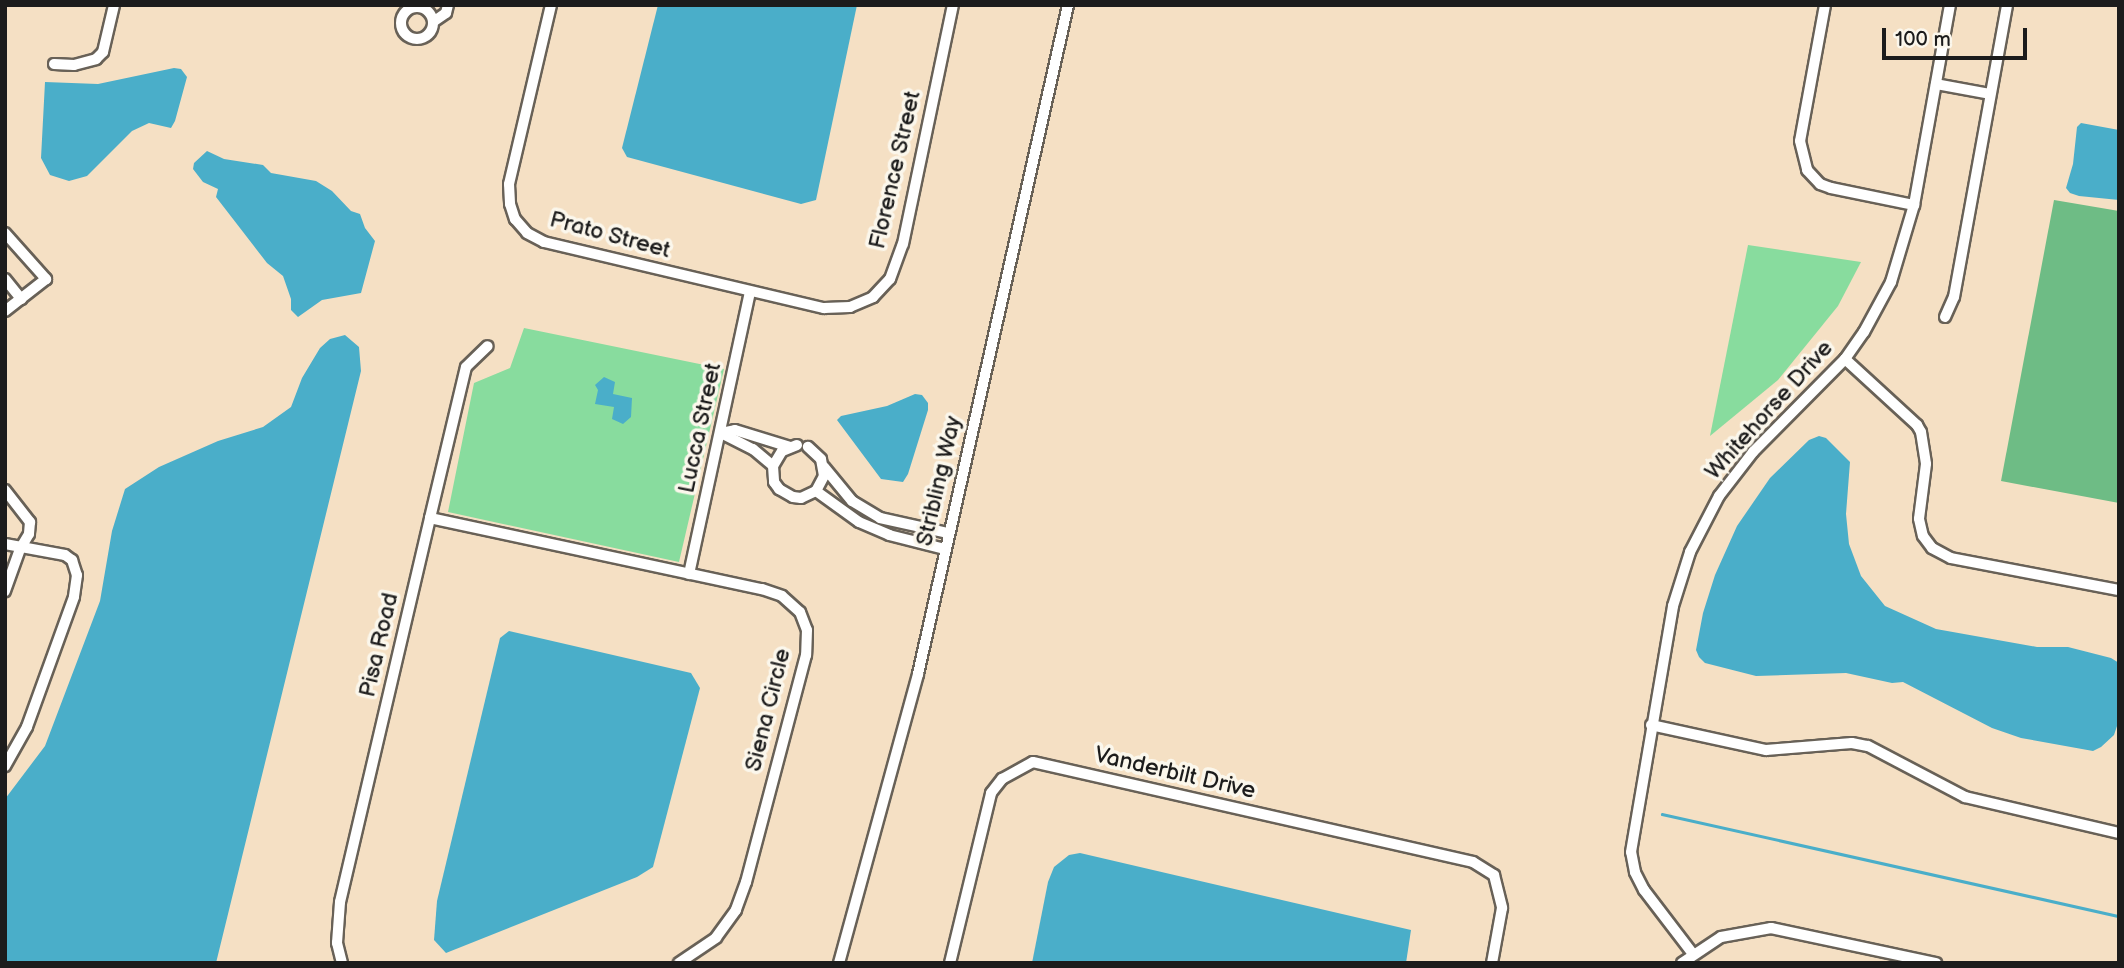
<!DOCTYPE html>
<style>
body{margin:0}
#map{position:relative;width:2124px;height:968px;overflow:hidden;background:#f5e0c4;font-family:"Balsamiq Sans",sans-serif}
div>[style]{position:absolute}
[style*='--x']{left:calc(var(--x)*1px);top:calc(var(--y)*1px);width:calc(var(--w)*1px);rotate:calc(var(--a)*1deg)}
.green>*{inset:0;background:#88dc9e}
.forest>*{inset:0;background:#6ebc85}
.water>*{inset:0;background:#4aaec9}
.stream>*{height:2.5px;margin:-1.25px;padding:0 1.25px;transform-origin:1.25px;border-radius:1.25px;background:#4aaec9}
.roads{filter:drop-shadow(2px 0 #686157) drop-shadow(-2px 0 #686157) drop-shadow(0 2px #686157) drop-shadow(0 -2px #686157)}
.minor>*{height:10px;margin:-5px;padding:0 5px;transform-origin:5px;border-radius:5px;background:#fff}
.minor>.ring{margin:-5px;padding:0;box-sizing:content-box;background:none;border:10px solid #fff;border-radius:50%}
span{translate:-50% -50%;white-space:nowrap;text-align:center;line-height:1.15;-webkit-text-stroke:7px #fbf7ec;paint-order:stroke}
.street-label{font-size:23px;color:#1c1c1c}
.frame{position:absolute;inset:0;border:7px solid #1c1c1c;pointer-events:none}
.scale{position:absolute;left:1882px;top:28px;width:145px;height:32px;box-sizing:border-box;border:4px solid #1c1c1c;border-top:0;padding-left:9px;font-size:21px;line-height:24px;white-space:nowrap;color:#1c1c1c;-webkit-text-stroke:5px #fbf7ec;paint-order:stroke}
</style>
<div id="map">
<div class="green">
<i style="clip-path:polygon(1748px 245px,1861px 262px,1838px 306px,1778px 380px,1710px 436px)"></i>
<i style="clip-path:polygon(524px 328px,724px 369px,679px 562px,448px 512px,474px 383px,510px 368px)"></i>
</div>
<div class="forest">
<i style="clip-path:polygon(2054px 200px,2119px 211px,2119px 503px,2001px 481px)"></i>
</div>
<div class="water">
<i style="clip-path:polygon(658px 5px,857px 5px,816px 200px,801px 204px,627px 157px,622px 148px)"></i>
<i style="clip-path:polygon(174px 68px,181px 69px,187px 77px,175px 121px,171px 128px,149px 123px,132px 131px,87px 176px,69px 181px,50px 175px,41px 158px,45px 82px,98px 84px)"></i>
<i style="clip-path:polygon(2081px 123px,2119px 130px,2119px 200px,2079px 196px,2070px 193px,2066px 188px,2073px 164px,2077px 127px)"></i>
<i style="clip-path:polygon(207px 151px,224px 159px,263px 165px,271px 173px,316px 181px,332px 191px,351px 211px,360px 214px,365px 228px,375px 241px,361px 293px,322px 300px,298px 317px,291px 310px,291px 299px,283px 276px,267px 263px,216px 197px,218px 189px,203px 182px,193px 169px,194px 163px)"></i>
<i style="clip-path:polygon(345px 335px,359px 347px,361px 371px,216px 963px,5px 963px,5px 799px,45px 746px,100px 601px,112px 531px,125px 489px,159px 467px,218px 441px,263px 427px,291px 407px,302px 378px,320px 348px,330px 339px)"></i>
<i style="clip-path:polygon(604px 377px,615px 382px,613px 394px,632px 398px,631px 417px,623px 424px,612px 419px,614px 407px,595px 404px,598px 390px,595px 385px)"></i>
<i style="clip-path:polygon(915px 394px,922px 395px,928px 403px,928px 410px,908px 474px,903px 482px,881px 479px,837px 420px,841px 416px,887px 406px)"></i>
<i style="clip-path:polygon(1819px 436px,1826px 438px,1850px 462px,1846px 514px,1849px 544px,1861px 576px,1885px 606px,1936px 629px,2037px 647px,2068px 647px,2111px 658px,2119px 663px,2119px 720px,2114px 735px,2101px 747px,2093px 751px,2021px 738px,1992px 728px,1903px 682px,1892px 683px,1846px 673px,1756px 676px,1705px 663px,1699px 657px,1696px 650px,1703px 613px,1715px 575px,1737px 526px,1770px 478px,1809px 440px)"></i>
<i style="clip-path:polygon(509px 631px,691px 673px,700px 688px,653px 867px,637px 877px,446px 953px,434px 940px,437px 901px,500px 638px)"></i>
<i style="clip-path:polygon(1080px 853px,1411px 930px,1406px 963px,1032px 963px,1048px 882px,1054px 867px,1069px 855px)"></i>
</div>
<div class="stream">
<i style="--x:1662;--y:814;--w:468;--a:12.6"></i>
</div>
<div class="roads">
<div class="minor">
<i style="--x:551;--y:5;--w:184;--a:103.2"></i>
<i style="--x:509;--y:184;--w:20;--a:87"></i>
<i style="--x:510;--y:204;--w:16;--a:72"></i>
<i style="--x:515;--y:219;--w:18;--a:49"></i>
<i style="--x:527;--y:233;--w:19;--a:28"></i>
<i style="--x:544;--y:242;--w:288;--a:13.3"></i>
<i style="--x:824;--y:308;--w:26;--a:-2"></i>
<i style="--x:850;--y:307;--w:25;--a:-23"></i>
<i style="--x:873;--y:297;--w:25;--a:-47"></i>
<i style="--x:890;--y:279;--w:37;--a:-70"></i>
<i style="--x:903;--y:244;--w:244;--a:-78.2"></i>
<i style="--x:1825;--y:5;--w:138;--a:100.4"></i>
<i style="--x:1800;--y:141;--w:30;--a:76"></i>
<i style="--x:1807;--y:170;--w:19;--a:47"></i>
<i style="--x:1820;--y:184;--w:12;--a:20"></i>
<i style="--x:1831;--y:188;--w:85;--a:11.6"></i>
<i class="ring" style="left:401px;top:7px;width:22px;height:22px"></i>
<i style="--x:433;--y:22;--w:16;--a:-35"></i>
<i style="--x:446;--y:13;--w:8;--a:-76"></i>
<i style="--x:54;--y:64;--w:20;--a:3"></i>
<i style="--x:74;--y:65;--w:23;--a:-15"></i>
<i style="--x:96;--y:59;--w:10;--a:-45"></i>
<i style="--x:103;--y:52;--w:48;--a:-76.8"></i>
<i style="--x:1936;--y:84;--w:55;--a:10.5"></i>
<i style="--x:5;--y:233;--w:62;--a:48.3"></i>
<i style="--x:46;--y:279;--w:52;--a:142"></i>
<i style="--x:5;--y:279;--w:26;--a:51"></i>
<i style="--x:1945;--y:317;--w:22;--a:-66"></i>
<i style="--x:1954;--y:297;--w:297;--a:-79.7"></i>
<i style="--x:1845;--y:359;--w:98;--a:42.5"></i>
<i style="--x:1917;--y:425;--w:8;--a:60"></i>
<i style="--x:1921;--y:432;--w:32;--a:81"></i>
<i style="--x:1926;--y:464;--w:55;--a:97.3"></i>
<i style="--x:1919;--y:519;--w:17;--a:77"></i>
<i style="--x:1923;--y:536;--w:15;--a:53"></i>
<i style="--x:1932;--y:548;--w:21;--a:28"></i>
<i style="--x:1951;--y:558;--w:171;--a:10.8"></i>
<i style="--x:721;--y:433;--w:14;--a:-12"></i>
<i style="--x:735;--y:430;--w:58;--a:17.2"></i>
<i style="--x:721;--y:433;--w:36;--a:27"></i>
<i style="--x:753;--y:449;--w:26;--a:40"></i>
<i style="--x:797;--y:445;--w:16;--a:158"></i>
<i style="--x:782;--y:451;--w:17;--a:121"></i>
<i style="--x:773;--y:466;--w:16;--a:86"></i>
<i style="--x:774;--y:482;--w:9;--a:54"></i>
<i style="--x:779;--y:489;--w:16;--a:30"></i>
<i style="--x:793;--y:497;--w:8;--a:7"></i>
<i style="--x:801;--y:498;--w:17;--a:-25"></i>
<i style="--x:816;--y:491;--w:17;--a:-62"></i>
<i style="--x:824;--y:476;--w:17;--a:-100"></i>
<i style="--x:821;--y:459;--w:18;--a:-137"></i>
<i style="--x:824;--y:467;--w:44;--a:50.5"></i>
<i style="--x:852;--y:501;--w:33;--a:31"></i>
<i style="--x:880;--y:518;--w:70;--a:12.4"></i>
<i style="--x:5;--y:490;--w:41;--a:52"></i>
<i style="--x:30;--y:522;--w:12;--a:95"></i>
<i style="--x:29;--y:534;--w:17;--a:121"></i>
<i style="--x:20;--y:549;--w:45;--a:109.7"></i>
<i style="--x:816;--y:491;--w:53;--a:35.8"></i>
<i style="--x:859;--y:522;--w:33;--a:23"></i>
<i style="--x:889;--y:535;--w:58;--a:14"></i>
<i style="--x:430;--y:518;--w:340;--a:12.1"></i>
<i style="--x:762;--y:589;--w:21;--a:19"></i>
<i style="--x:782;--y:596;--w:24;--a:42"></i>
<i style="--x:800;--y:612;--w:19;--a:69"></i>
<i style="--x:807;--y:630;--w:25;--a:92"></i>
<i style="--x:806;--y:655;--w:235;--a:104.8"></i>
<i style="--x:746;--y:882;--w:30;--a:110"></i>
<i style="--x:736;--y:910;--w:34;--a:126"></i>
<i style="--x:716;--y:938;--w:45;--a:146"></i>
<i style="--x:5;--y:544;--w:61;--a:10.4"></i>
<i style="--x:65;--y:555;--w:9;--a:36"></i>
<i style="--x:72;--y:560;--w:16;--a:72"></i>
<i style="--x:77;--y:575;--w:22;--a:98"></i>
<i style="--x:74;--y:597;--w:138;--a:109.9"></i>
<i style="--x:27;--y:727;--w:45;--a:119.4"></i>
<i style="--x:689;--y:574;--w:289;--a:-77.8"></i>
<i style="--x:1651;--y:725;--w:118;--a:12.3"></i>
<i style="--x:1766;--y:750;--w:86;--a:-4.7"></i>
<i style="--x:1852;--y:743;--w:16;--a:11"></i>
<i style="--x:1868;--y:746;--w:110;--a:27.7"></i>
<i style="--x:1965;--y:797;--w:158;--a:13.2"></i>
<i style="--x:1693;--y:954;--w:81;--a:-127.4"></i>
<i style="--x:1644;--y:890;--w:20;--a:-117"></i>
<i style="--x:1635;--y:872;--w:20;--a:-101"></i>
<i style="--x:1631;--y:852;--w:250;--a:-80.3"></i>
<i style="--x:1673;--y:606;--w:57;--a:-72.5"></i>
<i style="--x:1690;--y:552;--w:63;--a:-62.6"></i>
<i style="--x:1719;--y:496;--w:56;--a:-52.3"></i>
<i style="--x:1753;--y:452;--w:131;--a:-45.3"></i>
<i style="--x:1845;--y:359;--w:33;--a:-55"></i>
<i style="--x:1864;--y:332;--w:57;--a:-61.6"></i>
<i style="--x:1891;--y:282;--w:80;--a:-73.4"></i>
<i style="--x:1914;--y:205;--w:203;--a:-79.8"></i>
<i style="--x:342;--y:963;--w:21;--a:-104"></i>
<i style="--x:337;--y:943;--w:41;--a:-85.8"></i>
<i style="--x:340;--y:902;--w:394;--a:-76.8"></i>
<i style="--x:430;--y:518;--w:155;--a:-76.6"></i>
<i style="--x:466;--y:367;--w:30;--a:-44"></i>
<i style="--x:839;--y:963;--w:300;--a:-74.7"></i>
<i style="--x:918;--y:674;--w:686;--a:-77.36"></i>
<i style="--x:950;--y:963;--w:175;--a:-76.4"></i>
<i style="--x:991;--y:793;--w:18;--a:-52"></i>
<i style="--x:1002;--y:779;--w:35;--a:-29"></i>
<i style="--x:1033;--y:762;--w:451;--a:12.8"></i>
<i style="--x:1473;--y:862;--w:25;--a:32"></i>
<i style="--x:1494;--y:875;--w:34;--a:76"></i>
<i style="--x:1502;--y:908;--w:56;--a:100.3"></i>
<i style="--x:1682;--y:963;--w:47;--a:-33.7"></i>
<i style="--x:1721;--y:937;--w:51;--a:-10.2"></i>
<i style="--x:1771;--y:928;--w:169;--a:12"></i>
</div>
</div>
<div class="street-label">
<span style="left:895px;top:170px;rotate:-77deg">Florence Street</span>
<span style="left:610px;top:235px;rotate:15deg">Prato Street</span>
<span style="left:1769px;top:410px;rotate:-48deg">Whitehorse Drive</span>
<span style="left:700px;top:428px;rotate:-78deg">Lucca Street</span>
<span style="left:939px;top:481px;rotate:-77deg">Stribling Way</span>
<span style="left:379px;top:645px;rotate:-77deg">Pisa Road</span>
<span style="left:768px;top:710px;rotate:-76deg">Siena Circle</span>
<span style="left:1175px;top:773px;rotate:13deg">Vanderbilt Drive</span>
</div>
<div class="frame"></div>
<div class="scale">100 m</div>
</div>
